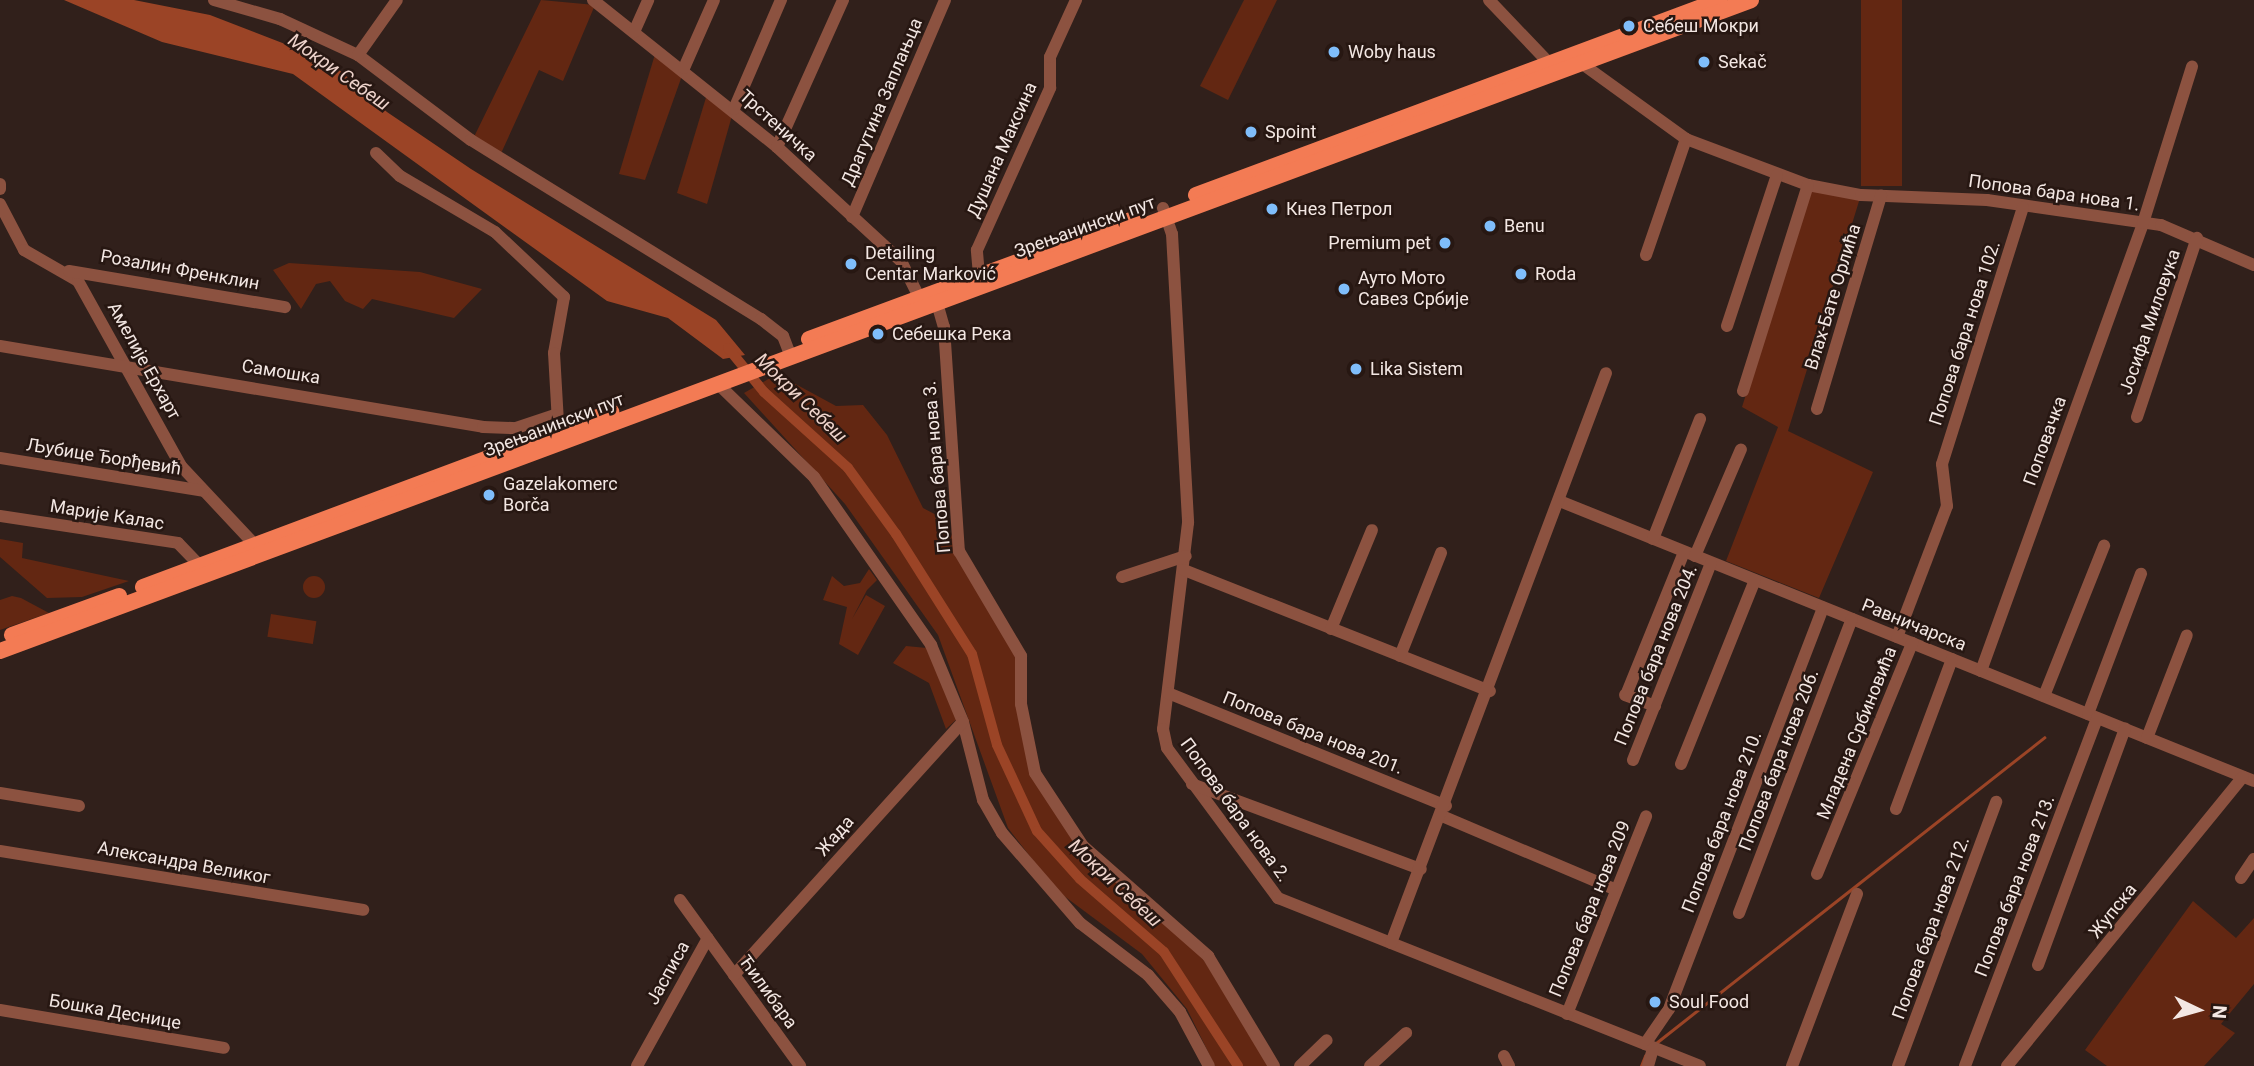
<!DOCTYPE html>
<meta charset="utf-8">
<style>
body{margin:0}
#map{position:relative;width:2254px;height:1066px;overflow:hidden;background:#31201b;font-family:Roboto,sans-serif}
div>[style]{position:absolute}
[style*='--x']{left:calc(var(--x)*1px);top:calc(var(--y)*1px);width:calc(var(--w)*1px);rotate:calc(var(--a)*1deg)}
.green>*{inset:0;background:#632712;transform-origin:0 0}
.round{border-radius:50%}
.water>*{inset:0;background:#9b4426}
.stream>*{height:2.5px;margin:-1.25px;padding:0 1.25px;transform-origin:1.25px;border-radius:1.25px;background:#9b4426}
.canal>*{height:10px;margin:-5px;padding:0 5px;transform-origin:5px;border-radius:5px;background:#9b4426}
.minor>*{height:12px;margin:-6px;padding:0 6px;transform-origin:6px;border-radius:6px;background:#8c5240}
.major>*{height:16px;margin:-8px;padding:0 8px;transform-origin:8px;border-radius:8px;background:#f37b54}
.dots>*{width:19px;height:19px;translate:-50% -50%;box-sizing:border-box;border:4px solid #271712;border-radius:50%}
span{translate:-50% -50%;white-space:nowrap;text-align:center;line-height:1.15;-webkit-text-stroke:5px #271712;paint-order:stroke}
.poi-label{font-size:18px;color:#f3e7e3}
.left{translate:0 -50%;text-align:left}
.right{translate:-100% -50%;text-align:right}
.street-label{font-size:18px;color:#f3e7e3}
.water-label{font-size:19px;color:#eed4cc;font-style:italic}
.north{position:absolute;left:2163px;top:975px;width:70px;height:70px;-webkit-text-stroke:5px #271712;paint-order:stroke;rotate:95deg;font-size:19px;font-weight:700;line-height:28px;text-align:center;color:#f3e7e3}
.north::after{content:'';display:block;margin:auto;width:24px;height:32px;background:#f3e7e3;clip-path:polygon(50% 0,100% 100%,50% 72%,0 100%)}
</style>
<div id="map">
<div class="green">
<i style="clip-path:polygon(541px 0,595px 5px,563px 81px,539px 70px,498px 160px,471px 143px)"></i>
<i style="clip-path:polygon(1244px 0,1277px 0,1228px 100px,1200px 86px)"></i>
<i style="left:1861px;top:0;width:41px;height:186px"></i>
<i style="clip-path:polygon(656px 51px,684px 70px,645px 180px,619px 174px)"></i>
<i style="clip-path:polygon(708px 91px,733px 112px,707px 204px,677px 193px)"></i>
<i style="clip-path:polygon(1811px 189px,1860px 198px,1788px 431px,1873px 472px,1819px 598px,1726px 561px,1778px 427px,1742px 407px)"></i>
<i style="clip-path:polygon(289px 263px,420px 272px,482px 289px,454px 318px,372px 299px,363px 309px,345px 301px,330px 281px,316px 284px,301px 309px,273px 270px)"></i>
<i style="clip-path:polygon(777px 374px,836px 406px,863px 405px,887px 435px,923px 508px,944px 519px,969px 572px,1003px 620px,1023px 675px,1035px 773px,1065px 823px,1183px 929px,1274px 1066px,1215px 1066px,1187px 1009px,1142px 954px,1056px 890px,1008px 828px,938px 635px,845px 504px,744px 393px)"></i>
<i style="clip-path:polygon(0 539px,23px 543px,22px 558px,129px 581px,82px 597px,47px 598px,0 557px)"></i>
<i style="clip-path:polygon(869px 569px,877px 580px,867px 590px,852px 619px,866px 595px,885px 606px,858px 655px,839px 644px,847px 607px,823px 600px,832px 576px,844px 586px,860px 583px)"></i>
<i class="round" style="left:303px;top:576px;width:22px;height:22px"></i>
<i style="clip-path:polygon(12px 596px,21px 598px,49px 613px,0 630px,0 600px)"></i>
<i style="left:271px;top:614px;width:46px;height:23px;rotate:9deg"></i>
<i style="clip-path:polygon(906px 646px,927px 648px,958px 718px,946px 729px,929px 683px,893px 663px)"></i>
<i style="clip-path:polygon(2193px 901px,2236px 938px,2254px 918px,2254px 984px,2221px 1024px,2235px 1033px,2204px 1066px,2107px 1066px,2085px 1050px)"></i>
</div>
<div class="water">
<i style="clip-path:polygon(64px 0,134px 0,210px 15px,329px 61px,387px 112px,471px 169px,716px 320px,745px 355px,723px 359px,668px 318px,607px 301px,293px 74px,162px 42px)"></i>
</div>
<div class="stream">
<i style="--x:1656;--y:1043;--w:494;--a:-38.2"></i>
<i style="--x:1641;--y:1066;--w:11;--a:-68"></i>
</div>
<div class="canal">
<i style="--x:728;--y:348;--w:57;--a:50.7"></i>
<i style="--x:764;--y:392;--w:113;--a:42.1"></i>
<i style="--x:848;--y:468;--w:82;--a:54"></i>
<i style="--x:896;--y:534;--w:142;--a:57.7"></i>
<i style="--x:972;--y:654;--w:94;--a:74.6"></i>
<i style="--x:997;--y:745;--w:95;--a:65.1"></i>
<i style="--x:1037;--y:831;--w:64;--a:48.1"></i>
<i style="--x:1080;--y:879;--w:111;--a:41"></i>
<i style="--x:1164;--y:952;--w:136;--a:57"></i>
</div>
<div class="minor">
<i style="--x:214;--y:0;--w:69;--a:16.1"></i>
<i style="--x:280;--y:19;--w:86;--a:24.8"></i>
<i style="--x:358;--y:55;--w:141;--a:37"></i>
<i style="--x:471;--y:140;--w:341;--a:31.7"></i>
<i style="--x:761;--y:319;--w:28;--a:38"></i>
<i style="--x:783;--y:336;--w:22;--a:69"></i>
<i style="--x:593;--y:0;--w:236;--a:38.6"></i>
<i style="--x:777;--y:147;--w:168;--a:42.6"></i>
<i style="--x:901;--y:261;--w:40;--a:63.4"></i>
<i style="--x:1489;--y:0;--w:87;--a:46.4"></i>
<i style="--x:634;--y:32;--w:35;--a:-66"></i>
<i style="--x:358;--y:55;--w:67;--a:-54.7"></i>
<i style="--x:1581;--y:63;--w:130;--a:35.9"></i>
<i style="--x:1686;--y:139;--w:130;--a:20.7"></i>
<i style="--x:1808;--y:185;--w:54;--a:10.7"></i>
<i style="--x:1861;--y:195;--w:126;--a:2.3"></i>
<i style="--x:1987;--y:200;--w:176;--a:8.2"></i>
<i style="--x:2161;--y:225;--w:101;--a:23.3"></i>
<i style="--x:684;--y:68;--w:74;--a:-66.2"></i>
<i style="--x:734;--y:109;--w:119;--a:-66.7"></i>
<i style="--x:777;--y:147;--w:161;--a:-65.8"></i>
<i style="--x:376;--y:153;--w:33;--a:44"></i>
<i style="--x:400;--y:176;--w:110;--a:30.5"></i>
<i style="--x:495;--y:232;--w:95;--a:43.3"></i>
<i style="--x:564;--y:297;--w:57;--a:100.1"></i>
<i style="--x:554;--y:353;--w:70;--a:86.7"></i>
<i style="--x:0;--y:184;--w:5;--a:90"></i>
<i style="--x:0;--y:204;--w:52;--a:62.4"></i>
<i style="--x:24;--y:250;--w:62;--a:29.9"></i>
<i style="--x:78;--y:281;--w:212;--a:60.9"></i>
<i style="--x:181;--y:466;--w:108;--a:46.9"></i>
<i style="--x:1163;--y:208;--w:28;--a:71"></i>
<i style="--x:1172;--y:234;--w:289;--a:86.8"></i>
<i style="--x:1188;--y:523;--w:208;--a:96.9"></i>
<i style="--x:1163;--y:729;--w:19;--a:78"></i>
<i style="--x:1167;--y:748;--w:187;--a:53.5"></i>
<i style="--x:1278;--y:898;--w:454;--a:21.7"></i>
<i style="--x:852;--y:217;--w:236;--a:-66.8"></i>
<i style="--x:1646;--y:255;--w:123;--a:-71"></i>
<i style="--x:69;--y:271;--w:219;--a:9.5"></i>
<i style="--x:979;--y:275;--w:25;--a:-95"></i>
<i style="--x:977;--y:250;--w:178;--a:-65.7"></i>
<i style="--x:1050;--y:88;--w:31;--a:-90"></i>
<i style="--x:1050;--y:57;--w:63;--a:-65.5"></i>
<i style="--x:937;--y:303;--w:25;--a:74"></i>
<i style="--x:944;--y:327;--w:225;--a:86.2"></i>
<i style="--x:959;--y:551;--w:122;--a:59.4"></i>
<i style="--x:1021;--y:656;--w:48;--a:90"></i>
<i style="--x:1021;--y:704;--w:70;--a:78.5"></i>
<i style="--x:1035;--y:773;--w:87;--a:56.7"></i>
<i style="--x:1083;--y:846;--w:167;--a:41.3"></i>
<i style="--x:1208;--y:956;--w:128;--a:59"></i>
<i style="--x:1727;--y:326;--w:159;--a:-71.7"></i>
<i style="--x:0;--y:346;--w:490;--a:9.5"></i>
<i style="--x:483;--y:427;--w:33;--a:2"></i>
<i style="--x:516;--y:428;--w:41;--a:-18.4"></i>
<i style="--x:718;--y:384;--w:134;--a:44.1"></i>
<i style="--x:814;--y:477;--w:205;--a:55.1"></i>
<i style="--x:931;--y:645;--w:83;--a:67.4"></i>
<i style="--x:963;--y:722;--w:81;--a:75.6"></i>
<i style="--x:983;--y:800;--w:38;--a:60"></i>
<i style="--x:1002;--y:833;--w:119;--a:49.1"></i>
<i style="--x:1080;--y:923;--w:86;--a:37.4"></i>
<i style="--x:1148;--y:975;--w:49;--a:49.1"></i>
<i style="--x:1180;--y:1012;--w:61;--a:61.8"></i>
<i style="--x:1743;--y:391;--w:216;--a:-72.5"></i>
<i style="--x:1817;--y:409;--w:223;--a:-73.3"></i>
<i style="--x:2137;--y:417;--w:189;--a:-71.5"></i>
<i style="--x:0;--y:458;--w:206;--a:9.2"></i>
<i style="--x:1562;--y:502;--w:746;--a:21.96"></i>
<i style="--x:0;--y:516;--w:180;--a:8.6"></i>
<i style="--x:178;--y:543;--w:30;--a:46"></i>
<i style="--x:1653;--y:539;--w:129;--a:-68.6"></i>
<i style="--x:1695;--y:556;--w:116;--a:-66.7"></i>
<i style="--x:1184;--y:570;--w:329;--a:21.6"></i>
<i style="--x:1122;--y:577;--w:67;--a:-18.2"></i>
<i style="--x:1331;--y:629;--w:107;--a:-67.5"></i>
<i style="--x:1897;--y:637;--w:140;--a:-69.1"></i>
<i style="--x:1947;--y:506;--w:42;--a:-96.8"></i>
<i style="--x:1942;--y:464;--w:269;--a:-72.5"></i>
<i style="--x:1400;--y:656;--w:111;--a:-68.3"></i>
<i style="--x:1981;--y:671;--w:476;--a:-70.1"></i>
<i style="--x:2143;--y:223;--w:164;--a:-72.6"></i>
<i style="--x:1168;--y:693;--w:300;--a:22.1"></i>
<i style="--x:1625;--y:695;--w:32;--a:20"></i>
<i style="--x:1626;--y:695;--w:154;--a:-67.9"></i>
<i style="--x:2044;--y:696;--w:162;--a:-68.2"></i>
<i style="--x:2088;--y:714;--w:150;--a:-69.3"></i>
<i style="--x:2147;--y:738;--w:110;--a:-68.8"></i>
<i style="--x:1633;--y:760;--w:212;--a:-68.4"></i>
<i style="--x:1681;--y:764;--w:198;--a:-68.1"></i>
<i style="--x:1192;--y:784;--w:244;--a:20.4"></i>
<i style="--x:0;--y:793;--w:80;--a:9.3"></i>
<i style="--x:1896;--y:809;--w:160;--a:-69.5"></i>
<i style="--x:1442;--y:816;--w:189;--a:23"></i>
<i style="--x:0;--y:851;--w:368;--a:9.2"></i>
<i style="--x:1817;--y:874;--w:250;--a:-67.6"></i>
<i style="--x:2241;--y:878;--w:23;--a:-56"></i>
<i style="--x:680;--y:900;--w:205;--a:54.1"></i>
<i style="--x:1739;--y:913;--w:315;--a:-69"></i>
<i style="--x:1391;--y:943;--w:609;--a:-69.33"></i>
<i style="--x:2038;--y:965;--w:252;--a:-69.8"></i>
<i style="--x:734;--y:975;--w:341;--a:-47.9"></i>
<i style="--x:0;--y:1010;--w:227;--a:9.6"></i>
<i style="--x:1567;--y:1014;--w:213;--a:-68.2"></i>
<i style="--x:1645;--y:1044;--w:42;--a:-55.6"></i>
<i style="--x:1669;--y:1009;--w:430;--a:-69"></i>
<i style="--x:1504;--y:1056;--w:11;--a:63"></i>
<i style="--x:637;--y:1066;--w:146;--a:-61"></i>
<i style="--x:1300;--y:1066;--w:37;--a:-44"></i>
<i style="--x:1370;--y:1066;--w:49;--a:-42.5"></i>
<i style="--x:1648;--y:1066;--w:18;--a:-74"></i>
<i style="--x:1792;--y:1066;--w:184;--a:-69.3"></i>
<i style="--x:1898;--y:1066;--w:282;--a:-69.6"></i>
<i style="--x:1965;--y:1066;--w:372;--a:-69.2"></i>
<i style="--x:2007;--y:1066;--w:373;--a:-50.8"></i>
</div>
<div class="major">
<i style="--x:1196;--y:195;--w:559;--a:-20.41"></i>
<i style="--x:809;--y:339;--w:346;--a:-20.3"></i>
<i style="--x:143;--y:587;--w:500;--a:-20.5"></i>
<i style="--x:12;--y:635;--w:114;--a:-20"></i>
<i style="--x:0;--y:651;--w:1868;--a:-20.39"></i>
</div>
<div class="dots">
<i style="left:1629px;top:26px;background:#7fbdfa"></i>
<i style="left:1334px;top:52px;background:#7fbdfa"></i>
<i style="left:1704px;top:62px;background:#7fbdfa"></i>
<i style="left:1251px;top:132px;background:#7fbdfa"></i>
<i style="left:1272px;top:209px;background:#7fbdfa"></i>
<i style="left:1490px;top:226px;background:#7fbdfa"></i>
<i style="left:1445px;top:243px;background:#7fbdfa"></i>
<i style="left:851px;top:264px;background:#7fbdfa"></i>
<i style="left:1521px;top:274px;background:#7fbdfa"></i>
<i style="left:1344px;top:289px;background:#7fbdfa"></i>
<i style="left:878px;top:334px;background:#7fbdfa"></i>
<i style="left:1356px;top:369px;background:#7fbdfa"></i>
<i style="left:489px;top:495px;background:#7fbdfa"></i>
<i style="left:1655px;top:1002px;background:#7fbdfa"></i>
</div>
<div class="poi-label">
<span class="left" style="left:1643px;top:26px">Себеш Мокри</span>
<span class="left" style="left:1348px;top:52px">Woby haus</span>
<span class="left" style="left:1718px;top:62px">Sekač</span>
<span class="left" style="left:1265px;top:132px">Spoint</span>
<span class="left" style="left:1286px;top:209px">Кнез Петрол</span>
<span class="left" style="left:1504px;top:226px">Benu</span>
<span class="right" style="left:1431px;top:243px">Premium pet</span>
<span class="left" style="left:865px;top:264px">Detailing<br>Centar Marković</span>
<span class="left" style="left:1535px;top:274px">Roda</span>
<span class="left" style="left:1358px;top:289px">Ауто Мото<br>Савез Србије</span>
<span class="left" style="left:892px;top:334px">Себешка Река</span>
<span class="left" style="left:1370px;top:369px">Lika Sistem</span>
<span class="left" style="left:503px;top:495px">Gazelakomerc<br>Borča</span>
<span class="left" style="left:1669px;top:1002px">Soul Food</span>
</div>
<div class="street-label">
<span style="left:882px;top:102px;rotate:-67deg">Драгутина Заплањца</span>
<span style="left:778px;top:126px;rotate:42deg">Трстеничка</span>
<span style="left:1002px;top:150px;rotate:-66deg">Душана Максина</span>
<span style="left:2054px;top:193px;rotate:8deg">Попова бара нова 1.</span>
<span style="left:1085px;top:227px;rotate:-20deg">Зрењанински пут</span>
<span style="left:180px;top:270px;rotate:10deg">Розалин Френклин</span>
<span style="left:1833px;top:297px;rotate:-73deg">Влах-Бате Орлића</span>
<span style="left:2150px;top:322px;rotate:-71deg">Јосифа Миловука</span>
<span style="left:1965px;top:333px;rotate:-72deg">Попова бара нова 102.</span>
<span style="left:144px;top:361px;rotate:61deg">Амелије Ерхарт</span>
<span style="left:281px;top:372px;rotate:9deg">Самошка</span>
<span style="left:554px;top:425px;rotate:-21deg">Зрењанински пут</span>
<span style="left:2045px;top:441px;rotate:-70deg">Поповачка</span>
<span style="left:104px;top:457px;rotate:9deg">Љубице Ђорђевић</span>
<span style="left:937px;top:467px;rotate:-95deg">Попова бара нова 3.</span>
<span style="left:107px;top:515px;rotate:9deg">Марије Калас</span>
<span style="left:1914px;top:625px;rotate:22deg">Равничарска</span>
<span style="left:1656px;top:655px;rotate:-68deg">Попова бара нова 204.</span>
<span style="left:1313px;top:733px;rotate:22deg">Попова бара нова 201.</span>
<span style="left:1857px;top:733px;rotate:-68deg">Младена Србиновића</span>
<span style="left:1779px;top:760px;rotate:-69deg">Попова бара нова 206.</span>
<span style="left:1235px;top:810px;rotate:54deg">Попова бара нова 2.</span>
<span style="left:1722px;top:822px;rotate:-69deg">Попова бара нова 210.</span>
<span style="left:835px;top:836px;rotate:-49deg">Жада</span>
<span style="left:184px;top:863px;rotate:10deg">Александра Великог</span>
<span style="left:2015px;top:886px;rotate:-69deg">Попова бара нова 213.</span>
<span style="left:1590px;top:909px;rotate:-68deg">Попова бара нова 209</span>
<span style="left:2113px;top:911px;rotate:-51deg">Жупска</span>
<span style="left:1931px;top:928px;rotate:-70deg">Попова бара нова 212.</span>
<span style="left:668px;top:973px;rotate:-61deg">Јасписа</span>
<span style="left:768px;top:992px;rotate:54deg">Ћилибара</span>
<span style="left:115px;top:1012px;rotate:10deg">Бошка Деснице</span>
</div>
<div class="water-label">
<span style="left:339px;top:72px;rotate:35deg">Мокри Себеш</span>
<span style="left:801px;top:398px;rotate:44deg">Мокри Себеш</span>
<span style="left:1115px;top:883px;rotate:43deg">Мокри Себеш</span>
</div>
<div class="north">N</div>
</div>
